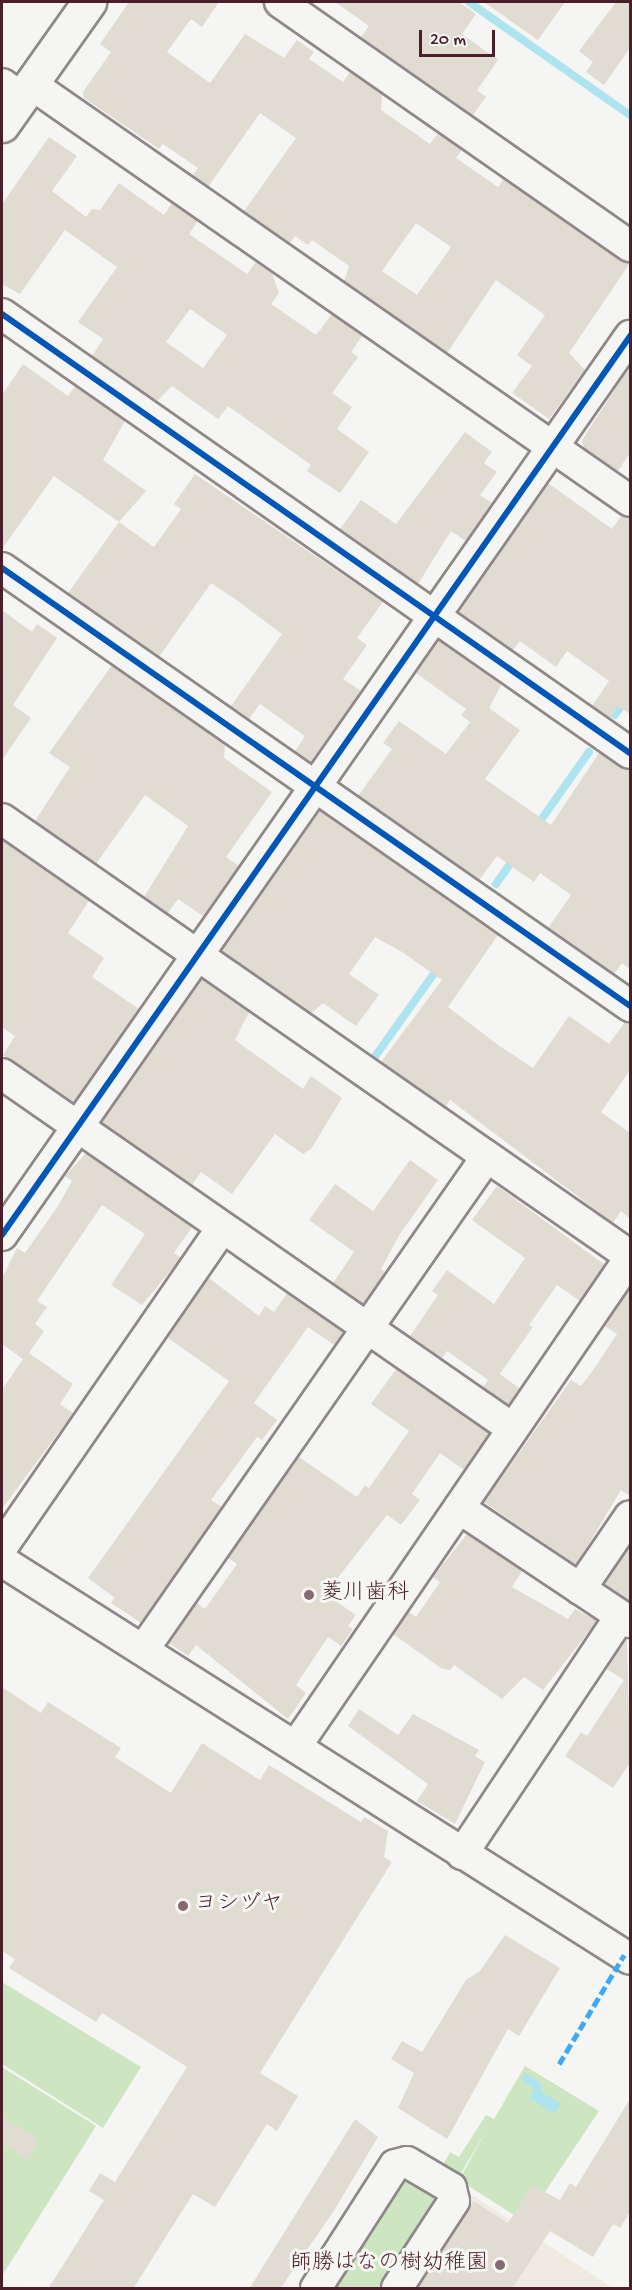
<!DOCTYPE html>
<meta charset="utf-8">
<style>
body{margin:0}
#map{position:relative;width:632px;height:2290px;overflow:hidden;background:#f5f5f3;font-family:"Gochi Hand","Klee One",sans-serif}
div>[style]{position:absolute}
[style*='--x']{left:calc(var(--x)*1px);top:calc(var(--y)*1px);width:calc(var(--w)*1px);rotate:calc(var(--a)*1deg)}
.built>*{inset:0;background:#f0ebe1}
.green>*{inset:0;background:#cde6c1}
.water>*{inset:0;background:#aee4f0}
.stream>*{height:8px;margin:-4px;padding:0 4px;transform-origin:4px;border-radius:4px;background:#aee4f0}
.building>*{inset:0;background:#e1dcd1}
.roads{filter:drop-shadow(2px 0 #8f8788) drop-shadow(-2px 0 #8f8788) drop-shadow(0 2px #8f8788) drop-shadow(0 -2px #8f8788)}
.street>*{height:30px;margin:-15px;padding:0 15px;transform-origin:15px;border-radius:15px;background:#f5f5f3}
.secondary>*{height:33px;margin:-16.5px;padding:0 16.5px;transform-origin:16.5px;border-radius:16.5px;background:#f5f5f3}
.quiet>*{height:4.5px;margin-top:-2.25px;transform-origin:0;background:repeating-linear-gradient(90deg,#3fa9f5 0 9px,transparent 0 13.5px)}
.cycleway>*{height:6px;margin:-3px;padding:0 3px;transform-origin:3px;border-radius:3px;background:#0057b8}
.dots>*{width:16px;height:16px;translate:-50% -50%;box-sizing:border-box;border:3px solid #f6f6f2;border-radius:50%}
span{translate:-50% -50%;white-space:nowrap;text-align:center;line-height:1.15;-webkit-text-stroke:6px #f6f6f2;paint-order:stroke}
.poi-label{font-size:22px;color:#4a1f2b}
.left{translate:0 -50%;text-align:left}
.right{translate:-100% -50%;text-align:right}
.frame{position:absolute;inset:0;border:3px solid #4a1f2b;pointer-events:none}
.scale{position:absolute;left:419px;top:30px;width:76px;height:27px;box-sizing:border-box;border:3px solid #4a1f2b;border-top:0;padding-left:8px;font-size:18px;line-height:21px;white-space:nowrap;color:#4a1f2b;-webkit-text-stroke:4px #f6f6f2;paint-order:stroke}
</style>
<div id="map">
<div class="built">
<i style="clip-path:polygon(474px 2196px,611px 2287px,610px 2288px,407px 2288px,465px 2200px)"></i>
</div>
<div class="green">
<i style="clip-path:polygon(2px 1982px,141px 2067px,103px 2128px,2px 2064px)"></i>
<i style="clip-path:polygon(525px 2066px,599px 2111px,525px 2222px,459px 2180px,488px 2128px,458px 2178px,442px 2167px,450px 2152px,459px 2157px,486px 2115px,494px 2119px)"></i>
<i style="clip-path:polygon(2px 2067px,96px 2126px,2px 2276px)"></i>
<i style="clip-path:polygon(402px 2176px,442px 2193px,388px 2288px,336px 2288px,334px 2283px)"></i>
</div>
<div class="water">
<i style="clip-path:polygon(525px 2073px,541px 2083px,541px 2092px,561px 2103px,555px 2113px,530px 2099px,534px 2089px,521px 2080px)"></i>
</div>
<div class="stream">
<i style="--x:469;--y:2;--w:197;--a:35.1"></i>
<i style="--x:615;--y:715;--w:27;--a:-56"></i>
<i style="--x:536;--y:827;--w:92;--a:-54.8"></i>
<i style="--x:496;--y:884;--w:33;--a:-55"></i>
<i style="--x:369;--y:1065;--w:119;--a:-54.6"></i>
</div>
<div class="building">
<i style="clip-path:polygon(evenodd,129px 2px,219px 2px,202px 27px,191px 19px,167px 52px,210px 83px,245px 34px,284px 58px,297px 40px,314px 52px,309px 59px,343px 82px,350px 72px,382px 94px,381px 110px,430px 144px,438px 133px,462px 150px,456px 158px,498px 187px,504px 179px,630px 263px,569px 353px,585px 370px,549px 419px,512px 393px,532px 366px,517px 355px,545px 315px,496px 280px,447px 353px,344px 281px,349px 266px,312px 240px,308px 245px,295px 236px,290px 243px,244px 211px,296px 138px,260px 113px,208px 187px,193px 175px,198px 168px,163px 144px,159px 149px,84px 98px,83px 92px,111px 52px,100px 44px,129px 2px,416px 223px,451px 247px,417px 295px,382px 271px,416px 223px)"></i>
<i style="clip-path:polygon(335px 2px,459px 2px,476px 14px,462px 34px,498px 60px,477px 90px,486px 97px,473px 115px,361px 37px,369px 26px)"></i>
<i style="clip-path:polygon(484px 2px,565px 2px,538px 40px)"></i>
<i style="clip-path:polygon(616px 2px,630px 2px,630px 48px,604px 85px,586px 72px,593px 62px,579px 51px)"></i>
<i style="clip-path:polygon(evenodd,49px 137px,77px 156px,52px 191px,86px 217px,92px 209px,100px 210px,119px 183px,164px 215px,172px 203px,198px 221px,189px 234px,247px 274px,256px 262px,272px 273px,279px 293px,271px 304px,316px 335px,332px 314px,362px 336px,351px 352px,358px 357px,332px 393px,352px 407px,337px 429px,369px 452px,340px 493px,307px 471px,311px 465px,228px 406px,218px 419px,172px 386px,157px 401px,92px 356px,103px 339px,78px 322px,117px 267px,65px 230px,20px 294px,2px 284px,2px 204px,49px 137px,190px 309px,227px 335px,203px 368px,166px 342px,190px 309px)"></i>
<i style="clip-path:polygon(23px 364px,68px 396px,75px 386px,125px 421px,103px 460px,146px 491px,119px 522px,154px 547px,181px 509px,174px 504px,195px 474px,383px 602px,357px 638px,367px 645px,343px 679px,361px 691px,311px 762px,295px 751px,305px 736px,260px 704px,249px 719px,231px 706px,282px 634px,235px 599px,211px 583px,159px 657px,68px 593px,119px 522px,54px 476px,2px 549px,2px 395px)"></i>
<i style="clip-path:polygon(630px 366px,630px 453px,618px 471px,584px 448px,582px 440px)"></i>
<i style="clip-path:polygon(465px 432px,492px 452px,484px 463px,497px 472px,480px 495px,492px 503px,466px 541px,451px 531px,418px 584px,340px 529px,361px 500px,396px 524px)"></i>
<i style="clip-path:polygon(548px 483px,612px 529px,621px 516px,630px 518px,630px 714px,618px 706px,610px 718px,592px 706px,609px 681px,567px 651px,556px 667px,520px 641px,513px 650px,458px 612px)"></i>
<i style="clip-path:polygon(2px 610px,32px 632px,37px 624px,57px 638px,13px 705px,31px 718px,2px 760px)"></i>
<i style="clip-path:polygon(439px 640px,501px 685px,489px 708px,520px 730px,485px 779px,551px 825px,599px 753px,630px 770px,630px 969px,622px 963px,614px 974px,548px 928px,571px 895px,540px 873px,534px 882px,497px 856px,479px 880px,358px 796px,392px 749px,383px 743px,399px 721px,446px 754px,470px 722px,461px 715px,466px 709px,416px 673px)"></i>
<i style="clip-path:polygon(112px 665px,225px 744px,224px 758px,272px 792px,226px 857px,239px 866px,203px 916px,178px 899px,168px 913px,144px 897px,188px 826px,145px 795px,96px 864px,35px 821px,70px 767px,49px 753px)"></i>
<i style="clip-path:polygon(320px 811px,498px 935px,448px 1007px,501px 1047px,533px 1068px,569px 1016px,609px 1044px,625px 1022px,630px 1023px,630px 1070px,601px 1112px,630px 1133px,630px 1219px,621px 1211px,613px 1223px,450px 1100px,445px 1107px,381px 1062px,442px 980px,402px 952px,375px 937px,349px 974px,379px 995px,356px 1026px,323px 1003px,312px 1013px,222px 951px)"></i>
<i style="clip-path:polygon(2px 840px,89px 901px,68px 933px,104px 958px,92px 977px,139px 1009px,73px 1103px,3px 1055px,15px 1036px,2px 1027px)"></i>
<i style="clip-path:polygon(202px 979px,249px 1012px,235px 1040px,303px 1089px,311px 1076px,342px 1098px,311px 1149px,303px 1154px,275px 1134px,232px 1194px,201px 1172px,192px 1185px,102px 1122px)"></i>
<i style="clip-path:polygon(86px 1153px,192px 1227px,174px 1253px,181px 1258px,142px 1305px,111px 1285px,145px 1234px,102px 1205px,37px 1301px,47px 1307px,35px 1324px,44px 1331px,29px 1353px,73px 1384px,60px 1404px,73px 1413px,2px 1509px,2px 1390px,23px 1359px,2px 1344px,2px 1278px,17px 1248px,25px 1253px,58px 1206px,72px 1181px,65px 1176px)"></i>
<i style="clip-path:polygon(410px 1160px,438px 1180px,400px 1234px,381px 1269px,385px 1272px,363px 1304px,333px 1283px,354px 1252px,309px 1220px,335px 1184px,373px 1211px)"></i>
<i style="clip-path:polygon(497px 1186px,605px 1265px,580px 1301px,557px 1285px,529px 1325px,533px 1327px,500px 1374px,519px 1388px,509px 1405px,483px 1387px,488px 1380px,447px 1351px,442px 1358px,410px 1336px,438px 1295px,432px 1291px,447px 1270px,494px 1304px,525px 1258px,472px 1220px)"></i>
<i style="clip-path:polygon(209px 1278px,259px 1316px,265px 1306px,274px 1312px,287px 1293px,343px 1332px,334px 1345px,308px 1327px,254px 1403px,277px 1420px,262px 1440px,257px 1437px,211px 1500px,222px 1507px,141px 1623px,111px 1603px,115px 1598px,88px 1578px,229px 1381px,168px 1338px)"></i>
<i style="clip-path:polygon(630px 1288px,630px 1496px,621px 1490px,576px 1565px,484px 1502px,571px 1380px,581px 1386px,594px 1369px,617px 1334px,605px 1326px)"></i>
<i style="clip-path:polygon(396px 1369px,489px 1433px,464px 1470px,440px 1453px,412px 1494px,420px 1500px,401px 1525px,387px 1515px,325px 1594px,356px 1615px,348px 1626px,353px 1629px,341px 1646px,328px 1637px,296px 1685px,306px 1693px,288px 1719px,196px 1645px,188px 1656px,169px 1643px,197px 1603px,205px 1609px,237px 1564px,228px 1558px,299px 1457px,357px 1497px,365px 1485px,369px 1488px,409px 1431px,371px 1404px)"></i>
<i style="clip-path:polygon(467px 1534px,522px 1571px,512px 1587px,568px 1619px,575px 1609px,597px 1621px,543px 1690px,524px 1677px,502px 1699px,454px 1665px,450px 1670px,441px 1668px,393px 1634px,409px 1612px,416px 1617px,440px 1582px,433px 1577px)"></i>
<i style="clip-path:polygon(630px 1546px,630px 1602px,604px 1584px)"></i>
<i style="clip-path:polygon(627px 1639px,630px 1763px,613px 1788px,565px 1756px,581px 1732px,587px 1736px,624px 1680px,607px 1669px)"></i>
<i style="clip-path:polygon(2px 1687px,41px 1713px,48px 1702px,121px 1748px,115px 1757px,171px 1793px,202px 1743px,260px 1780px,269px 1765px,361px 1822px,364px 1817px,388px 1831px,384px 1857px,392px 1862px,260px 2073px,298px 2096px,277px 2131px,267px 2124px,215px 2207px,193px 2194px,133px 2289px,48px 2289px,104px 2200px,89px 2191px,100px 2173px,115px 2182px,187px 2067px,102px 2013px,96px 2022px,9px 1968px,15px 1959px,2px 1951px)"></i>
<i style="clip-path:polygon(359px 1709px,398px 1735px,413px 1714px,479px 1750px,475px 1756px,485px 1762px,455px 1824px,417px 1801px,428px 1784px,348px 1726px)"></i>
<i style="clip-path:polygon(505px 1935px,560px 1968px,519px 2036px,508px 2029px,447px 2139px,398px 2108px,414px 2073px,391px 2059px,402px 2041px,422px 2052px,466px 1980px,480px 1971px)"></i>
<i style="clip-path:polygon(630px 2099px,630px 2212px,620px 2228px,613px 2224px,593px 2257px,550px 2231px,512px 2289px,417px 2289px,474px 2201px,508px 2223px,532px 2185px,560px 2200px,570px 2183px,576px 2187px)"></i>
<i style="clip-path:polygon(2px 2116px,39px 2140px,27px 2159px,2px 2143px)"></i>
<i style="clip-path:polygon(355px 2119px,378px 2137px,335px 2209px,280px 2289px,249px 2289px)"></i>
</div>
<div class="roads">
<div class="street">
<i style="--x:280;--y:2;--w:427;--a:34.9"></i>
<i style="--x:2;--y:84;--w:24;--a:36"></i>
<i style="--x:31;--y:84;--w:730;--a:34.84"></i>
<i style="--x:2;--y:314;--w:766;--a:34.96"></i>
<i style="--x:2;--y:568;--w:766;--a:34.89"></i>
<i style="--x:2;--y:819;--w:765;--a:34.83"></i>
<i style="--x:2;--y:1074;--w:622;--a:34.79"></i>
<i style="--x:2;--y:1235;--w:1097;--a:-55.06"></i>
<i style="--x:459;--y:1508;--w:206;--a:33.7"></i>
<i style="--x:2;--y:1547;--w:388;--a:-55.4"></i>
<i style="--x:2;--y:1561;--w:743;--a:32.36"></i>
<i style="--x:580;--y:1589;--w:88;--a:-55.6"></i>
<i style="--x:143;--y:1650;--w:600;--a:-55.12"></i>
<i style="--x:296;--y:1746;--w:591;--a:-55.61"></i>
<i style="--x:462;--y:1854;--w:286;--a:-56.3"></i>
<i style="--x:316;--y:2288;--w:146;--a:-57.3"></i>
<i style="--x:395;--y:2165;--w:12;--a:-14"></i>
<i style="--x:407;--y:2162;--w:51;--a:30.6"></i>
<i style="--x:451;--y:2188;--w:13;--a:77"></i>
<i style="--x:454;--y:2201;--w:104;--a:123.2"></i>
</div>
<div class="secondary">
<i style="--x:2;--y:125;--w:151;--a:-54.7"></i>
</div>
</div>
<div class="quiet">
<i style="--x:559;--y:2064;--w:127;--a:-59.2"></i>
</div>
<div class="cycleway">
<i style="--x:2;--y:314;--w:766;--a:34.96"></i>
<i style="--x:2;--y:568;--w:766;--a:34.89"></i>
<i style="--x:2;--y:1235;--w:1097;--a:-55.06"></i>
</div>
<div class="dots">
<i style="left:309px;top:1595px;background:#866a71"></i>
<i style="left:183px;top:1906px;background:#866a71"></i>
<i style="left:500px;top:2265px;background:#866a71"></i>
</div>
<div class="poi-label">
<span class="left" style="left:321px;top:1595px">菱川歯科</span>
<span class="left" style="left:195px;top:1906px">ヨシヅヤ</span>
<span class="right" style="left:488px;top:2265px">師勝はなの樹幼稚園</span>
</div>
<div class="frame"></div>
<div class="scale">20 m</div>
</div>
